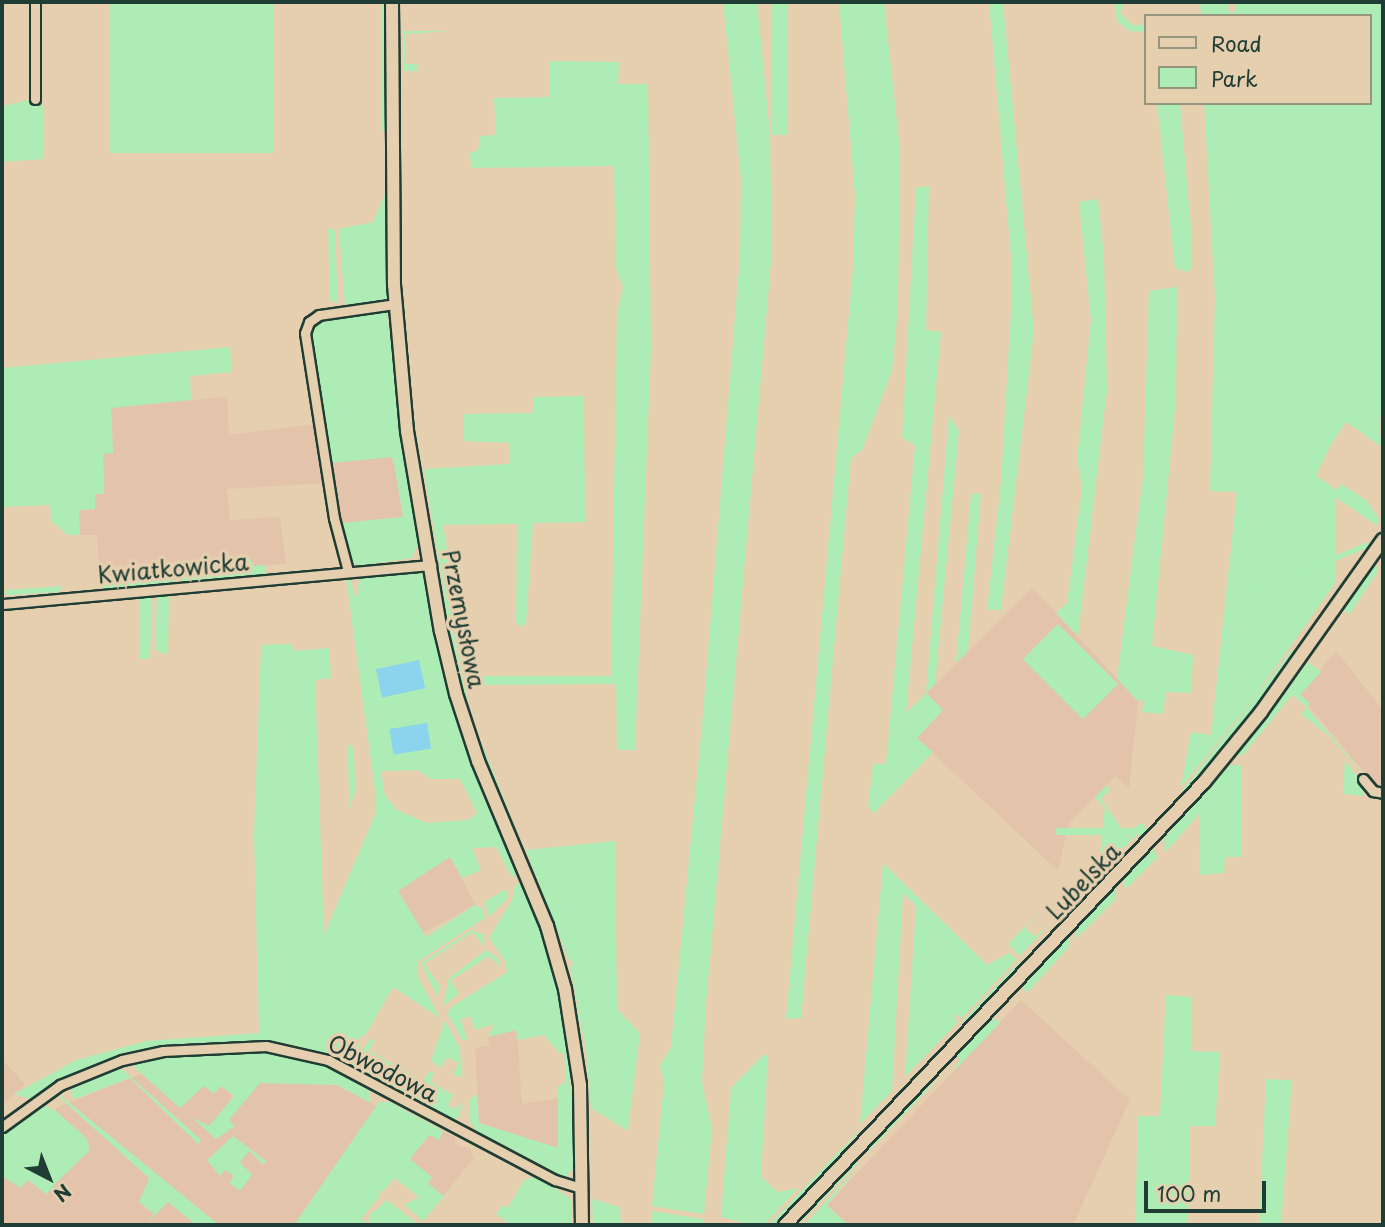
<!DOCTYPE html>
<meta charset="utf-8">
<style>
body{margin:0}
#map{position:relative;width:1385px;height:1227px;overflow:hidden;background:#e5cfaf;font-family:"Playpen Sans",sans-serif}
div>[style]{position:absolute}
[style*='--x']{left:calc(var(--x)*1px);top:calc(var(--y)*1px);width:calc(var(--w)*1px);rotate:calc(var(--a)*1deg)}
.built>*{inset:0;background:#e4c3ab;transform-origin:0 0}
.green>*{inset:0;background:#adedb5;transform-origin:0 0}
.water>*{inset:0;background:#8cd3ed;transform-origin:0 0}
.roads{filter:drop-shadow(2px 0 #1f3d34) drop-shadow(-2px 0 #1f3d34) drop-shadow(0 2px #1f3d34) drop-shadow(0 -2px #1f3d34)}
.street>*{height:9px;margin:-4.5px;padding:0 4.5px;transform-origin:4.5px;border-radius:4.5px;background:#e5cfaf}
.secondary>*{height:12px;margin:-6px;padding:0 6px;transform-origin:6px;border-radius:6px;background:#e5cfaf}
span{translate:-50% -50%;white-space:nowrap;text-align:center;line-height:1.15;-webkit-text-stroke:7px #e5cfaf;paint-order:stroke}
.street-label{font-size:23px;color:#1f3d34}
.frame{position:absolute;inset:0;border:4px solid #1f3d34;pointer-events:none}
.legend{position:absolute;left:1144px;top:14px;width:228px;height:91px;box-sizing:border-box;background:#e5cfaf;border:2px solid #96957e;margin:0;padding:9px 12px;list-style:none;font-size:21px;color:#1f3d34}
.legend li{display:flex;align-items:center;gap:14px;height:35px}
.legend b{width:35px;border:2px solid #96957e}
.north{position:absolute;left:14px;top:1143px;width:70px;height:70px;-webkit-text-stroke:5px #e5cfaf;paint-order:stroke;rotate:138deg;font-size:19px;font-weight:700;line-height:28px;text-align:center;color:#1f3d34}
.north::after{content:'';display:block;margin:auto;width:24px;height:32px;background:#1f3d34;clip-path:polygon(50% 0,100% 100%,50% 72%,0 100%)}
.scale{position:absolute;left:1144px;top:1181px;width:122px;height:32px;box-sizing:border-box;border:4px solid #1f3d34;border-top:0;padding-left:9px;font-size:21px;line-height:24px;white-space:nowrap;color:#1f3d34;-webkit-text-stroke:5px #e5cfaf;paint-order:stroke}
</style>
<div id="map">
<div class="built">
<i style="clip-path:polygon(227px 397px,229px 435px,315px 424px,325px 483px,227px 489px,230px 520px,280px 517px,286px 564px,254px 566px,248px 556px,185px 561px,186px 575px,100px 583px,97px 535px,80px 535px,79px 510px,95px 509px,95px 494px,104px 493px,103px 453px,113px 452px,111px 407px)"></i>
<i style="clip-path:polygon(392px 456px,404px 517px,342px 523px,331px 463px)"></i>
<i style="clip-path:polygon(1033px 588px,1138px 701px,1129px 789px,1115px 776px,1069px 823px,1058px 871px,917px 738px,942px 710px,926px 693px)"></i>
<i style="clip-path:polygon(1336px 651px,1383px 710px,1383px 789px,1377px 788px,1300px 695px)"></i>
<i style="left:450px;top:857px;width:54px;height:63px;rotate:62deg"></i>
<i style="clip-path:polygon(1021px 1000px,1130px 1100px,1073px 1225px,848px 1225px,827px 1205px)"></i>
<i style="clip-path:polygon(517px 1030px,522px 1104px,558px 1098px,558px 1148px,479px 1123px,475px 1048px,490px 1045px,488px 1037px)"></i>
<i style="clip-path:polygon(6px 1063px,25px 1085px,2px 1104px,2px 1064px)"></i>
<i style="clip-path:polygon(141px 1074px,323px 1078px,378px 1107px,294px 1225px,2px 1225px,2px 1163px,58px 1107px)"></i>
<i style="clip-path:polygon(443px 1131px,455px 1137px,455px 1144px,470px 1149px,474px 1158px,443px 1196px,427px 1183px,432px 1178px,410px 1159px,429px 1134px,439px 1139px)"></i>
</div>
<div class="green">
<i style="left:110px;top:2px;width:163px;height:151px"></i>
<i style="clip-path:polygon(381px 2px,386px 2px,387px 128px,381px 132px)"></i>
<i style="clip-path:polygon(723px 2px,757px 2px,770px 134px,772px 251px,706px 1005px,702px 1082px,712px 1128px,704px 1214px,652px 1206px,664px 1082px,660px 1066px,671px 1047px,703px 714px,740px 255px,741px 179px)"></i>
<i style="left:771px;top:2px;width:16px;height:133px"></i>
<i style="clip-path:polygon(839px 2px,884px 2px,900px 150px,898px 308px,892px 371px,862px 450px,851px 458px,801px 1018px,786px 1019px,853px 268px,855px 196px)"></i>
<i style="clip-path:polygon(989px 2px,1003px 2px,1034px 331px,1001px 610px,987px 610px,1001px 482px,1011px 310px,1011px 257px)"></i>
<i style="clip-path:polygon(1115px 2px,1124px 3px,1120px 13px,1132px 25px,1145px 25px,1145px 32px,1129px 31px,1117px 21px)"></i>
<i style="clip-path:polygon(1200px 2px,1228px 2px,1229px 13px,1235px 12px,1235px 2px,1383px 2px,1383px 392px,1379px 430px,1383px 448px,1346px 422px,1330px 446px,1316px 476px,1337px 490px,1341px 484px,1366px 500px,1380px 520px,1370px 535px,1376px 525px,1335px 497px,1336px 582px,1253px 699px,1181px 787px,1191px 732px,1211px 735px,1237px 492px,1210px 491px,1215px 298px,1204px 103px,1369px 103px,1369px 16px,1201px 16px)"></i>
<i style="clip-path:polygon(454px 31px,405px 34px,405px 64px,418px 64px,418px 71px,403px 71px,403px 31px)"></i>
<i style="clip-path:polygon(550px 61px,619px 62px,618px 84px,648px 84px,651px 349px,635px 750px,617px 750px,616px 684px,466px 685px,447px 610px,424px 469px,509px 464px,510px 443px,464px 441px,464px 414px,533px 413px,534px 397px,584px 396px,585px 522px,533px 523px,526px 624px,520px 627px,516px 622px,517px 524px,443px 525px,469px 676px,611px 676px,617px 313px,623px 287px,616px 269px,614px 166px,471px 168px,470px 152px,478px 151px,480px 136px,496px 135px,494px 98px,550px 97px)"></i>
<i style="clip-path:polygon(30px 100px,44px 106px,44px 159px,2px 162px,2px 106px)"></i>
<i style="clip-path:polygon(1157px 103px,1180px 103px,1191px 228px,1192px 267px,1188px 272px,1175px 268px)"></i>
<i style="clip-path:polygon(929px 186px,926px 330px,941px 332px,906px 713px,926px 693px,949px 415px,959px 431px,935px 684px,926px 693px,943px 710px,917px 738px,933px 752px,874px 813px,868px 807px,873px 764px,886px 764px,915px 446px,902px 437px,916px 188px)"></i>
<i style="clip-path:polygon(386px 191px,388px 298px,345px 307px,339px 229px,373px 222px)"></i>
<i style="clip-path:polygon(1098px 199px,1104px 257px,1107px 389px,1078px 636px,1056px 613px,1067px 603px,1082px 488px,1077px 460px,1091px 320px,1079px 202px)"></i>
<i style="clip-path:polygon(328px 228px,335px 231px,338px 304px,330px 300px)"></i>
<i style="clip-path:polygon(1177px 287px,1176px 399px,1152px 646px,1193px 655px,1191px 693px,1166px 692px,1163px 714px,1142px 712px,1144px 700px,1138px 701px,1117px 679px,1143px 477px,1149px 291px)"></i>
<i style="clip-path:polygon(386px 309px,419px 541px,412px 558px,358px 566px,348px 558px,342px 523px,403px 517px,394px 464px,392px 457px,331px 463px,309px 330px,319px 318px)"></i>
<i style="clip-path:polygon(230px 347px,232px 372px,190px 376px,191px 400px,111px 408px,113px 453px,103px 454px,104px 494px,95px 494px,95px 509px,79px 510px,79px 535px,68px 535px,51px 521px,50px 505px,2px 507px,2px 368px)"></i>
<i style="clip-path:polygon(971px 494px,981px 494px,968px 651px,956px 663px)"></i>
<i style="left:1368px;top:542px;width:5px;height:128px;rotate:68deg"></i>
<i style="clip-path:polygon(249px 556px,253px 566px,265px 565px,265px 575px,181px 581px,184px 561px)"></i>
<i style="clip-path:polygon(1376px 564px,1378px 571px,1349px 615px,1343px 609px)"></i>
<i style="clip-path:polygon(evenodd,422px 573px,468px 752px,518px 871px,512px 878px,496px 847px,472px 848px,481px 870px,462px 878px,450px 857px,398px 891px,426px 937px,475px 905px,482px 908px,485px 918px,417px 962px,418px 977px,440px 1018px,393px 987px,366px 1034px,332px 1055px,281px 1042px,188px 1043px,90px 1066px,31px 1099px,14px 1094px,76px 1060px,146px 1041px,259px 1033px,254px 834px,261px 645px,292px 644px,293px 651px,329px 648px,331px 678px,315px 680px,324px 935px,375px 815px,376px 798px,346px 577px,351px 580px,354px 596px,358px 595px,359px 576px,422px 573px,418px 770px,430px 779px,460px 779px,477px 813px,469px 820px,427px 823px,397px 810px,385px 795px,381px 771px,418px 770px)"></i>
<i style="clip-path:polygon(174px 576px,174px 583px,102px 589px,100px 583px)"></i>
<i style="clip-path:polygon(439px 576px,472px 719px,521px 842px,476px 738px,455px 665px)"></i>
<i style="clip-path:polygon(61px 586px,60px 592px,6px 595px,6px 590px)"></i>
<i style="clip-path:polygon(169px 594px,168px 655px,155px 650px,157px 595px)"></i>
<i style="clip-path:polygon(140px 596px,152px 596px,150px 659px,140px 659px)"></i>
<i style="left:1058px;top:624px;width:85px;height:50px;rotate:45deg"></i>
<i style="clip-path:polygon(1292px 650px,1297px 653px,1269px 692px,1184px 796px,1181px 792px)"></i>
<i style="clip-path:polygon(1308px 662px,1321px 672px,1300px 695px,1310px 703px,1307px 708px,1376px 788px,1327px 734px,1301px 714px,1307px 707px,1292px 695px,1243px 755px,1237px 755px)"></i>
<i style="clip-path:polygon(347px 742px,353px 748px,356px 787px,350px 809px)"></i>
<i style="clip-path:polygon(1345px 760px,1364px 787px,1363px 796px,1343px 794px)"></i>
<i style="clip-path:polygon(1228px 765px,1241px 765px,1242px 857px,1225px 857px,1224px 873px,1199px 875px,1200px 813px,1165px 853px,1164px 838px)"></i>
<i style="clip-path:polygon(1106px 786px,1110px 789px,1101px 799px,1128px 838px,1138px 824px,1146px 825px,1098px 875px,1105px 808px,1095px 797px)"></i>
<i style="left:1147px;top:828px;width:7px;height:91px;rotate:90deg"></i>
<i style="clip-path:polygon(615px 841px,617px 1009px,640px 1033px,628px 1131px,591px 1108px,586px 1048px,570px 966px,574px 964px,568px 958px,526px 850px)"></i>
<i style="clip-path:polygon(1152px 848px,1158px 857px,1125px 890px,1124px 878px)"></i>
<i style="clip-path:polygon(883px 863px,987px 965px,1009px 953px,1017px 959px,962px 1018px,953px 1014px,957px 1023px,905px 1077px,916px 906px,903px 893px,892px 1091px,860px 1124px)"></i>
<i style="clip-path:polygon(521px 882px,543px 937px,567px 1030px,575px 1166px,566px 1178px,477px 1131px,470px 1122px,469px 1100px,477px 1094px,479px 1123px,558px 1148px,558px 1087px,566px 1082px,564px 1053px,559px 1053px,544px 1035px,518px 1040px,516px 1030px,488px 1037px,494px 1024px,475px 1030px,470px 1016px,461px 1019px,467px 1039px,463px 1041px,447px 1014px,451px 1007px,507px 972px,505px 961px,489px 938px,512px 900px,515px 885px)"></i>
<i style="clip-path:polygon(1115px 888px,1116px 899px,1076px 939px,1077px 927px)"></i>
<i style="clip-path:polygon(506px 889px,508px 898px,489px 917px,484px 902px)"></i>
<i style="clip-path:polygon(1042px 909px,1025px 928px,1035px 937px,1052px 922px,1020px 956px,1008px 944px)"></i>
<i style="clip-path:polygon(472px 930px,484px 935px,483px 946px,473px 932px,424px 964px,440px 986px,437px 997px,421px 963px)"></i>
<i style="clip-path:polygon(1069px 935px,1070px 946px,1027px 993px,1021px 985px)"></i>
<i style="clip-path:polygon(486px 950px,498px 958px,500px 967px,489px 956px,451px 980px,459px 994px,443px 1006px,449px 978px)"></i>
<i style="clip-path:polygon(1019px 962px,1020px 967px,965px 1022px,964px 1020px)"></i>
<i style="clip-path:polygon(567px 967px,579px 1016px,586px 1076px,590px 1225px,584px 1068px)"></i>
<i style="clip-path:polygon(1166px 995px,1192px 997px,1192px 1051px,1220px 1052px,1215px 1126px,1190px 1126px,1188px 1225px,1135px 1225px,1138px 1116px,1160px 1116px)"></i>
<i style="clip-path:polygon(994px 1018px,1000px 1023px,953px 1072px,960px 1060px,955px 1055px)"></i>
<i style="clip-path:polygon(445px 1020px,460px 1049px,462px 1078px,453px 1074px,459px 1063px,447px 1057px,441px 1068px,431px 1061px)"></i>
<i style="clip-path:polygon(370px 1039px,374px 1040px,369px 1051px,423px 1081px,429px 1071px,434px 1073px,430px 1082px,453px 1095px,448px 1106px,456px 1109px,462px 1101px,459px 1118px,452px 1119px,368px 1073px,362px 1050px)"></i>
<i style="clip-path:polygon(360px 1044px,361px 1070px,337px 1057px,342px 1053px)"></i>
<i style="clip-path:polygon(250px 1050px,319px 1061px,368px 1086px,371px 1103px,337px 1085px,260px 1083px,229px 1120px,235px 1126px,216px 1139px,192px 1118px,209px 1126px,234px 1096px,221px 1086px,214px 1094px,204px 1086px,180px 1108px,134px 1067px,136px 1061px,156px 1057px)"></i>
<i style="clip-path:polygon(763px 1055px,768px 1055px,761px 1177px,778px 1192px,798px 1188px,764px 1225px,753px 1225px,721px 1217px,731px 1088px)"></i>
<i style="clip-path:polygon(112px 1068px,122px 1069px,201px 1140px,198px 1144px,130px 1078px,75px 1099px,71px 1095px,72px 1085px)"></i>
<i style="clip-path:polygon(940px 1077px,868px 1152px,869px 1145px,906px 1106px)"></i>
<i style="clip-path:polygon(1266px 1079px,1292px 1080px,1281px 1225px,1259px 1225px)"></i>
<i style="clip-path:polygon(57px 1095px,60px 1095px,219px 1225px,196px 1225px,168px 1202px,146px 1224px,154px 1214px,139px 1202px,149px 1178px)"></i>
<i style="clip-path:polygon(379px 1102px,390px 1102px,443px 1131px,439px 1140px,429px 1135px,410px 1159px,432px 1177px,428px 1183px,443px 1196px,456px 1182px,423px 1221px,404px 1205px,419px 1197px,394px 1178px,383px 1192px,378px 1190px,380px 1196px,361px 1219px,369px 1224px,370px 1215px,387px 1200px,419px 1225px,294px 1225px)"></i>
<i style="clip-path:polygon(40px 1104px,55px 1110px,87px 1139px,90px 1150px,54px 1185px,56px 1192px,51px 1189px,46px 1194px,28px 1180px,20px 1188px,2px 1176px,2px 1133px)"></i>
<i style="clip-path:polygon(865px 1124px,815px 1184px,776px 1225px,769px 1225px)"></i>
<i style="clip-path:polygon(233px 1136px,266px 1161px,264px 1165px,249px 1151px,240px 1162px,252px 1175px,240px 1191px,229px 1183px,234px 1176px,225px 1170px,220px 1176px,207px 1160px)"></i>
<i style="left:858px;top:1163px;width:86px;height:8px;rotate:134deg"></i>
<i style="clip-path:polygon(862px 1163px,827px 1205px,848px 1225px,804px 1225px)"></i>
<i style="clip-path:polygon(536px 1176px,571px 1199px,572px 1225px,511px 1225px,496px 1214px,503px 1205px,508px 1208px,524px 1180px)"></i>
<i style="clip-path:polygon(592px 1199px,620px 1207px,621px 1225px,593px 1225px)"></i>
<i style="clip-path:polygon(651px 1211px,703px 1219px,703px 1225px,651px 1225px)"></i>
</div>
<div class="water">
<i style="left:419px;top:660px;width:29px;height:44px;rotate:78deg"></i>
<i style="left:427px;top:723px;width:26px;height:38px;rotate:81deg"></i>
</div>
<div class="roads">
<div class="street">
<i style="--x:35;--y:2;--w:97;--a:90"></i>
<i style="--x:348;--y:571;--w:55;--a:-104.8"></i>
<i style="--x:334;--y:518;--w:187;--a:-98.9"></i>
<i style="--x:305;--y:333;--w:12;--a:-70"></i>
<i style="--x:309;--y:322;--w:12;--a:-35"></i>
<i style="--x:319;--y:315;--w:77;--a:-8.2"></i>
<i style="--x:2;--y:604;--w:431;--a:-5.2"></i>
<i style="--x:1363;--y:779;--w:16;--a:50"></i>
<i style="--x:1373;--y:791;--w:10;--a:11"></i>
<i style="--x:2;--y:1127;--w:72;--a:-35.9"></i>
<i style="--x:60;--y:1085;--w:67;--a:-22"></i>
<i style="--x:122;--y:1060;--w:42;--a:-12.4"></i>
<i style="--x:163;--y:1051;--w:103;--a:-2.8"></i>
<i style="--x:266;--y:1046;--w:64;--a:12.7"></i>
<i style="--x:328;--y:1060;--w:257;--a:27.9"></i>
<i style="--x:555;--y:1180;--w:28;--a:17"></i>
</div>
<div class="secondary">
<i style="--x:392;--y:2;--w:283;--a:89.6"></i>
<i style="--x:394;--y:285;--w:147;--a:84.9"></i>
<i style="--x:407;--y:431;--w:203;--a:80.4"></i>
<i style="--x:441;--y:631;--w:65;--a:76.6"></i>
<i style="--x:456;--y:694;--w:71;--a:71.8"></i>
<i style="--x:478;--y:761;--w:179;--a:67.3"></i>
<i style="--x:547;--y:926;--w:66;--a:74.1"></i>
<i style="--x:565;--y:989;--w:97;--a:81.1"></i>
<i style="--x:580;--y:1085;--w:140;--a:89.2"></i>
<i style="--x:785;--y:1225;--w:610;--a:-46.59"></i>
<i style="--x:1204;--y:782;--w:90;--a:-50.8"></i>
<i style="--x:1261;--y:712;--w:211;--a:-54.7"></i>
</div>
</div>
<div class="street-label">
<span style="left:173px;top:568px;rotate:-5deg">Kwiatkowicka</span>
<span style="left:464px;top:619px;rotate:79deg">Przemysłowa</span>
<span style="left:1083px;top:881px;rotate:-46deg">Lubelska</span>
<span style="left:383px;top:1068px;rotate:27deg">Obwodowa</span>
</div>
<div class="frame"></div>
<ul class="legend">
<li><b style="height:9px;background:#e5cfaf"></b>Road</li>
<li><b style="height:19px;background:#adedb5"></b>Park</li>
</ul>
<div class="north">N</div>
<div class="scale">100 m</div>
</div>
